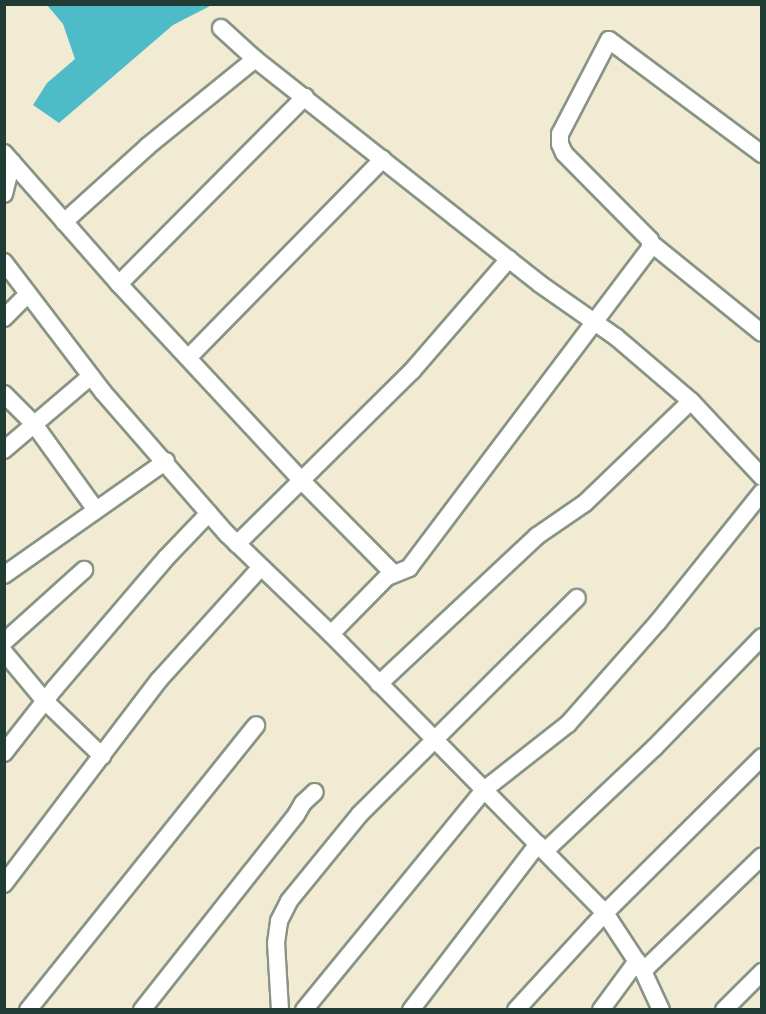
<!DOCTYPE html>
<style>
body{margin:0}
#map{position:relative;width:766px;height:1014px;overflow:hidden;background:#f2ebd3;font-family:"Libre Caslon Text",serif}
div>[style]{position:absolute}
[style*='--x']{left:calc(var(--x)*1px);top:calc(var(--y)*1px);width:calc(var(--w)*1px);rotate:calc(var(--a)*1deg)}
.water>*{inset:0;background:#4ebcc8}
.roads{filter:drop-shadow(2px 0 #889484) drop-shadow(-2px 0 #889484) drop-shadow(0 2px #889484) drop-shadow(0 -2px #889484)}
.minor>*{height:16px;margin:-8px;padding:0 8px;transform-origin:8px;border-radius:8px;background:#fff}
span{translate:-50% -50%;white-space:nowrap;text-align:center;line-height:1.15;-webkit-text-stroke:4.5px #fbf7ec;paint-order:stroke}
.frame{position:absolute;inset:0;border:6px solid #1f3d34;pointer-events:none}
</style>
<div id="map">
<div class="water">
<i style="clip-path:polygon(47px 5px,212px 5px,173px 25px,59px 123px,33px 105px,47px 83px,75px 59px,63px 24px)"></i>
</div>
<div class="roads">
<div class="minor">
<i style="--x:221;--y:28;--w:46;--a:42.4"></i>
<i style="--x:255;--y:59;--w:255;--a:38.3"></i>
<i style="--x:455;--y:217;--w:108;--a:38.2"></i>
<i style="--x:540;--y:284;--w:93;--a:34.9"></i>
<i style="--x:616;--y:337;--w:99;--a:40.5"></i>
<i style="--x:691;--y:401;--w:104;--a:46.9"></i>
<i style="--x:4;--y:153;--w:174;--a:48.7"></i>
<i style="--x:119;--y:284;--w:269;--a:47.1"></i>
<i style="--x:302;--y:481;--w:129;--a:45.3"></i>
<i style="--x:4;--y:194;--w:33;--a:-76"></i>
<i style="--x:64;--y:222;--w:113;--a:-42.1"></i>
<i style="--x:148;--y:146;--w:138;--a:-39.1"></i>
<i style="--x:652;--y:244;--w:141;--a:39"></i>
<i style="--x:4;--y:262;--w:163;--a:52.7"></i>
<i style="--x:103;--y:392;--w:189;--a:48.9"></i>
<i style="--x:227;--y:534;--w:144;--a:43.9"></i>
<i style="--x:331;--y:634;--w:391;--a:45.5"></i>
<i style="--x:605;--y:913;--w:69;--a:56.8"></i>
<i style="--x:643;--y:971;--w:43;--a:65.2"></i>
<i style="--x:119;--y:284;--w:264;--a:-45.2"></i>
<i style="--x:4;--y:318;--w:34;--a:-45"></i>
<i style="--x:189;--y:357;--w:277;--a:-45.6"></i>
<i style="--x:4;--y:394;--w:42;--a:45"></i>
<i style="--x:34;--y:424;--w:106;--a:54.2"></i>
<i style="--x:4;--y:450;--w:114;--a:-40.4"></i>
<i style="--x:237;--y:544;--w:246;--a:-44.7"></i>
<i style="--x:412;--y:371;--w:148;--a:-49.1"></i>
<i style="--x:4;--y:575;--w:198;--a:-35.1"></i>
<i style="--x:331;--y:634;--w:80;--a:-45.5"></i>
<i style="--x:387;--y:577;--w:24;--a:-22"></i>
<i style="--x:409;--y:568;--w:401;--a:-53"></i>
<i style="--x:650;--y:248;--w:8;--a:-90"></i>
<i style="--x:650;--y:240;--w:122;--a:-134.7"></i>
<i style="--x:564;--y:153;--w:10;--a:-114"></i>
<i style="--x:560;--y:144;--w:10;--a:-90"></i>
<i style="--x:560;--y:134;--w:106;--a:-62.5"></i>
<i style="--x:609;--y:40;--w:191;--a:36.7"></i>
<i style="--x:4;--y:642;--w:108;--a:-42"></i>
<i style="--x:4;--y:652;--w:62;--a:50.2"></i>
<i style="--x:44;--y:700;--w:81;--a:44"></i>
<i style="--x:379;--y:684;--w:216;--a:-43.1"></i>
<i style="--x:537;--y:536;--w:58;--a:-34.5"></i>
<i style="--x:585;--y:503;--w:147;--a:-43.9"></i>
<i style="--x:4;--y:753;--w:83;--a:-51.9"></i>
<i style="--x:55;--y:688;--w:171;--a:-49.5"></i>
<i style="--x:166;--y:558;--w:62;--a:-46.3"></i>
<i style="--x:545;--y:851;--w:151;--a:-43.4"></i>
<i style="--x:655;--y:747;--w:153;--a:-45.8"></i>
<i style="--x:4;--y:884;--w:256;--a:-52.8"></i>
<i style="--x:159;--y:680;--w:152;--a:-47.9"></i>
<i style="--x:643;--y:971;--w:165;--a:-44"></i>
<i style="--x:28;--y:1010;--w:365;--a:-51.3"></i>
<i style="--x:142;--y:1010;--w:248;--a:-51.7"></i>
<i style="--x:296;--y:815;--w:14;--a:-60"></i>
<i style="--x:303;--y:803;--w:16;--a:-43"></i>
<i style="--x:280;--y:1010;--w:67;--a:-93.4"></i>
<i style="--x:276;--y:943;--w:22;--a:-82"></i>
<i style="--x:279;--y:921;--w:22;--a:-63"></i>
<i style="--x:289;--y:901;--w:112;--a:-50.8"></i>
<i style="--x:360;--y:814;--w:306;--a:-44.9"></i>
<i style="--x:304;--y:1010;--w:286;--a:-50.7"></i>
<i style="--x:485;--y:789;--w:105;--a:-38.1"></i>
<i style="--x:568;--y:724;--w:136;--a:-48.6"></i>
<i style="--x:658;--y:622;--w:166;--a:-51.3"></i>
<i style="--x:411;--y:1010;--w:209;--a:-52.6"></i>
<i style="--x:516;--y:1010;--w:132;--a:-47.5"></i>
<i style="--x:605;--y:913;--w:221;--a:-44.8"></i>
<i style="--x:601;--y:1010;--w:61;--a:-53.7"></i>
<i style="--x:724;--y:1010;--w:54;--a:-45"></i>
</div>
</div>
<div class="frame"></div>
</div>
